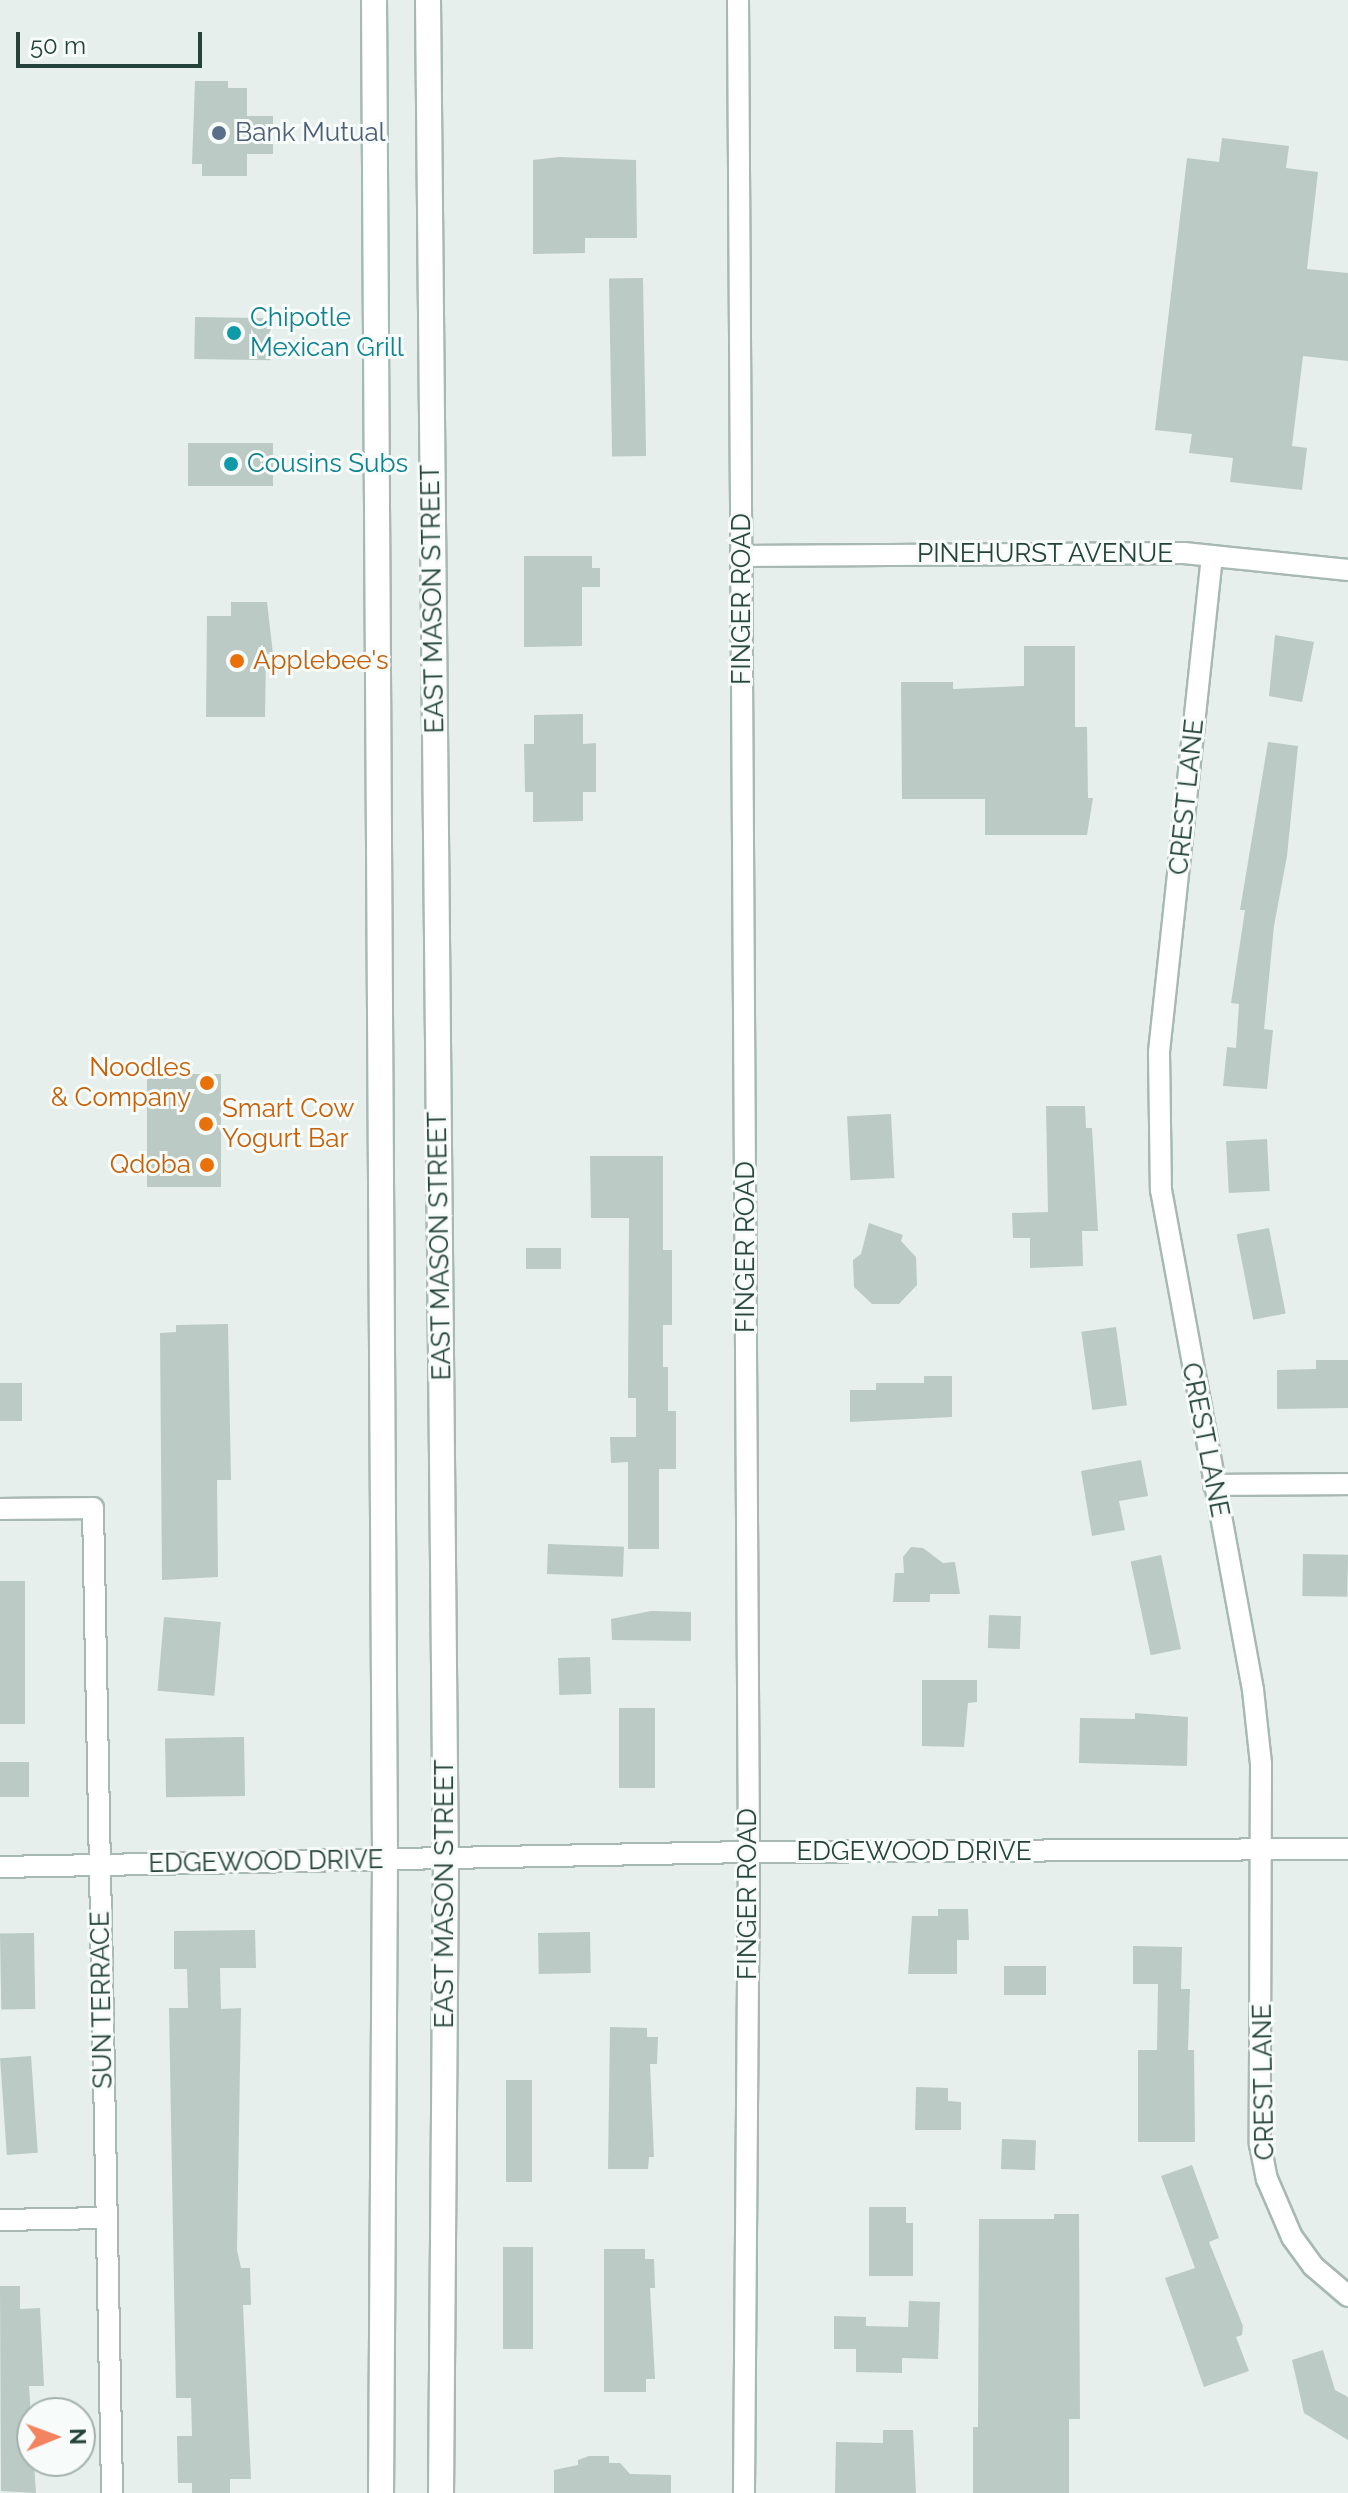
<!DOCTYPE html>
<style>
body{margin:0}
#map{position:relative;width:1348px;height:2493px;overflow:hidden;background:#e6efeb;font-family:Raleway,sans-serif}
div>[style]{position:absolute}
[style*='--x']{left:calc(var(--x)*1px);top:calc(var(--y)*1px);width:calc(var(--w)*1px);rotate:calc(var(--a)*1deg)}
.building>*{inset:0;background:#bbcac4;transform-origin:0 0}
.roads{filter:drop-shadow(2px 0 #a8b8b2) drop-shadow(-2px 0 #a8b8b2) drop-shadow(0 2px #a8b8b2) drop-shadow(0 -2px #a8b8b2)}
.street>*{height:20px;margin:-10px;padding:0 10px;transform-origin:10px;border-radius:10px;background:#fff}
.secondary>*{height:24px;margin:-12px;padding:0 12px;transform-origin:12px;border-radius:12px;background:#fff}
.dots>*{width:22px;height:22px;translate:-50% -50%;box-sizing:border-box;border:4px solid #f7fbf9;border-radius:50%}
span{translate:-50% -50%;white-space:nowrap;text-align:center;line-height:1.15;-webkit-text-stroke:6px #f7fbf9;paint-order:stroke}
.service-label{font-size:26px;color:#4e5e75}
.left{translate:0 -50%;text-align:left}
.culture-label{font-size:26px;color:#0d838f}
.street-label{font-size:26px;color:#24423a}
.food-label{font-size:26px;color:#c56008}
.right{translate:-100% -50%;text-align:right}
.north{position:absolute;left:16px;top:2397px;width:80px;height:80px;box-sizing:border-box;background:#f7fbf9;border:2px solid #a3b1ad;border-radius:50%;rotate:89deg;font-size:22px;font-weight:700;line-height:32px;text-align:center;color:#24423a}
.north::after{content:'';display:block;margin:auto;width:28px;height:36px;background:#f4845f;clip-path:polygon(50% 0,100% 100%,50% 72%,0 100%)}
.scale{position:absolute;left:16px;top:32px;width:186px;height:36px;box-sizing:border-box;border:4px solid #24423a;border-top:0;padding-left:10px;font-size:24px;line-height:28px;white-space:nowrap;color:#24423a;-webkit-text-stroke:6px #f7fbf9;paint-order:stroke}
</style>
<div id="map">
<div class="building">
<i style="clip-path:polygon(195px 81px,228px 81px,228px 88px,247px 88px,247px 116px,273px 116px,273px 154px,247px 154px,247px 176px,202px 176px,202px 164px,192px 164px)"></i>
<i style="clip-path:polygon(1222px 138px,1289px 146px,1286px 168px,1318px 172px,1307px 269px,1348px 273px,1348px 361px,1303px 356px,1292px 446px,1307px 448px,1302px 490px,1230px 482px,1233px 458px,1189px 453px,1192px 434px,1155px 430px,1187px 158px,1219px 162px)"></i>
<i style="clip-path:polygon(559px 157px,636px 160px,637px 238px,585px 238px,585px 253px,533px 254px,533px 160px)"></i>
<i style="left:643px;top:278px;width:178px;height:34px;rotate:89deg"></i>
<i style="left:195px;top:317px;width:76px;height:42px;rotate:1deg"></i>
<i style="left:188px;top:443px;width:85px;height:43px"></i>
<i style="clip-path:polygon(524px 556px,592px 556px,592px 568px,600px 568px,600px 587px,582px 587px,582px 646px,524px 647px)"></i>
<i style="clip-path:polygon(231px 602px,267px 602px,273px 654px,266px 654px,265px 717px,206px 717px,207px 616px,231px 616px)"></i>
<i style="clip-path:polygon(1275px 635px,1314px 642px,1302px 702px,1269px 696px)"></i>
<i style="clip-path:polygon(1024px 646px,1075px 646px,1075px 727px,1087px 727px,1088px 798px,1093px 798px,1087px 835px,985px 835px,985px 799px,902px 799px,901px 682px,953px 682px,953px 689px,1024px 686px)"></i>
<i style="clip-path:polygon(583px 714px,583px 744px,596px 743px,596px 792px,583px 792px,583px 821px,533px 822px,533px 792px,525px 792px,524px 744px,534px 744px,534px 715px)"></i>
<i style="clip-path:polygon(1268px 742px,1298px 746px,1287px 856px,1274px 926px,1264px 1029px,1273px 1030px,1267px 1089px,1223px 1086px,1227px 1047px,1236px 1048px,1239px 1004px,1231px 1003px,1245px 910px,1240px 910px)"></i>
<i style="left:147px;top:1074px;width:74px;height:113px"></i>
<i style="clip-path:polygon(1046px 1106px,1085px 1106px,1086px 1128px,1092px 1128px,1098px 1231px,1082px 1231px,1083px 1266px,1030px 1268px,1030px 1238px,1013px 1238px,1012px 1213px,1048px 1212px)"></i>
<i style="left:891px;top:1114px;width:64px;height:44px;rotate:87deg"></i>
<i style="left:1267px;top:1139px;width:52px;height:41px;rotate:87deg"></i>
<i style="clip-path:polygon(590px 1156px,663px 1156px,663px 1250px,672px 1250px,672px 1325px,663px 1325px,663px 1367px,668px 1367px,668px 1411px,676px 1411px,676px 1469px,659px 1469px,659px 1549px,628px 1549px,628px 1462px,611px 1463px,610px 1437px,636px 1437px,636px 1398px,628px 1398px,629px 1218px,591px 1218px)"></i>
<i style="clip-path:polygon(869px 1223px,903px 1235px,901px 1241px,916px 1257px,917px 1285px,899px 1304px,872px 1304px,854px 1287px,853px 1260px,861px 1254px)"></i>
<i style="left:1269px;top:1228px;width:87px;height:33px;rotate:79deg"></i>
<i style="left:526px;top:1248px;width:35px;height:21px"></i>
<i style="clip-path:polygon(228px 1324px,231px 1480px,217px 1480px,218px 1577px,162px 1580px,160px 1333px,176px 1332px,176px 1325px)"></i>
<i style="left:1116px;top:1327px;width:79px;height:35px;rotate:82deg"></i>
<i style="clip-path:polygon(1316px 1360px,1348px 1360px,1348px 1408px,1277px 1409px,1277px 1370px,1316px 1369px)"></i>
<i style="clip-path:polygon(924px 1376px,952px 1376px,952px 1417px,850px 1422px,850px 1390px,876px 1390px,876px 1383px,924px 1383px)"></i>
<i style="left:0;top:1383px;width:22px;height:38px"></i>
<i style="clip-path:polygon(1141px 1460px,1148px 1496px,1119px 1501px,1125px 1530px,1092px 1536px,1081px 1471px)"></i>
<i style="left:548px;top:1544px;width:76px;height:30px;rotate:2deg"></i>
<i style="clip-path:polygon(911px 1547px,923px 1548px,943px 1563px,955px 1562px,960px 1594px,930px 1594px,930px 1602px,893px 1602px,895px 1573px,904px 1573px,903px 1557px)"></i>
<i style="left:1303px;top:1554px;width:45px;height:42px;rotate:1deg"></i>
<i style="left:1161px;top:1555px;width:96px;height:31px;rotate:78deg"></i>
<i style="left:0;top:1581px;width:25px;height:143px"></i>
<i style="clip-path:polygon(651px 1611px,691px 1612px,691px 1641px,612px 1640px,611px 1619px)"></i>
<i style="left:989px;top:1615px;width:32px;height:33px;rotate:2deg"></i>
<i style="left:164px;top:1617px;width:57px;height:74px;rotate:5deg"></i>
<i style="left:590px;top:1657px;width:37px;height:32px;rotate:88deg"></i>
<i style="clip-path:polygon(922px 1680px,977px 1680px,977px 1702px,968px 1703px,964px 1747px,922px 1746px)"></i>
<i style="left:619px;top:1708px;width:36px;height:80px"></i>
<i style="clip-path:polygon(1135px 1713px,1188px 1717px,1187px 1766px,1079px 1763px,1080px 1718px,1135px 1719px)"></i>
<i style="left:244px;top:1737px;width:59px;height:79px;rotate:89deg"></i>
<i style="left:0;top:1762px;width:29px;height:35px"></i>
<i style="clip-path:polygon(938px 1909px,968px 1909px,969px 1940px,957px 1940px,957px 1974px,908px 1974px,912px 1916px,938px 1916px)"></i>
<i style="clip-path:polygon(255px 1930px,256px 1968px,220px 1968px,221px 2009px,241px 2008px,237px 2250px,241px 2268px,250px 2268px,251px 2305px,243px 2305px,251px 2479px,230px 2479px,230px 2493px,192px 2493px,192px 2483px,178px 2483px,177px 2436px,192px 2436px,191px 2398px,176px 2398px,169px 2008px,188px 2008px,187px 1969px,174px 1969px,174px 1931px)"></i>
<i style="left:590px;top:1932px;width:41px;height:52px;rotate:89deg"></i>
<i style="left:34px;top:1933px;width:76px;height:34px;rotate:89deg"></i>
<i style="clip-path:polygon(1133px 1946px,1182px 1947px,1181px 1989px,1190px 1989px,1188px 2050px,1194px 2050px,1195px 2142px,1138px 2142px,1138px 2050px,1157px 2050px,1158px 1984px,1133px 1984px)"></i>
<i style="left:1046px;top:1966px;width:29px;height:42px;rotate:90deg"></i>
<i style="clip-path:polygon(610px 2027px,647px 2028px,647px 2037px,658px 2037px,657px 2064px,650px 2064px,654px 2157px,649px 2157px,648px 2169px,608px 2169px)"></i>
<i style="left:31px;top:2056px;width:97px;height:31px;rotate:86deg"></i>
<i style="left:506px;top:2080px;width:26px;height:102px"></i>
<i style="clip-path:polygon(916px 2087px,948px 2088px,948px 2101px,961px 2102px,961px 2130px,915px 2130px)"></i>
<i style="left:1002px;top:2139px;width:34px;height:30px;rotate:2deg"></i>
<i style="clip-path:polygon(1192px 2165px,1219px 2238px,1209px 2242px,1243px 2326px,1242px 2335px,1236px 2337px,1249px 2371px,1204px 2387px,1165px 2278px,1195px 2268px,1161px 2176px)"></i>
<i style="clip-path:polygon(869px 2207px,906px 2207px,906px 2223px,913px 2223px,913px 2276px,869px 2276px)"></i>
<i style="clip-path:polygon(1054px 2214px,1079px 2214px,1080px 2419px,1069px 2419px,1069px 2493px,973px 2493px,973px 2427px,978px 2427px,979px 2219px,1054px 2219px)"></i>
<i style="left:533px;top:2247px;width:102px;height:30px;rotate:90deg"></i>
<i style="clip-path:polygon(604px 2249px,645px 2249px,645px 2259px,654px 2259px,655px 2288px,650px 2288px,655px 2379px,646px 2379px,646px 2392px,604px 2392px)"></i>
<i style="clip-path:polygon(0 2286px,20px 2286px,20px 2309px,40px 2308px,44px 2386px,29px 2386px,36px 2493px,1px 2491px)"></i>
<i style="clip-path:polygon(909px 2301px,940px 2302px,938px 2359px,902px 2358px,902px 2373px,856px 2372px,856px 2349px,834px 2349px,834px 2316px,866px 2317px,866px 2326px,908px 2327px)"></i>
<i style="clip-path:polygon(1323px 2350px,1335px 2390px,1348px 2397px,1348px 2440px,1304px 2413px,1292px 2360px)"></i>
<i style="clip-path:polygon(883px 2430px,913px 2430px,916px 2493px,835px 2493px,836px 2442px,883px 2443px)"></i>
<i style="clip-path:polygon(589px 2456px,609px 2456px,609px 2463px,620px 2463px,630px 2474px,671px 2475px,671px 2493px,554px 2493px,554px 2470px,578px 2465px,578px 2460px)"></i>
</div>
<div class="roads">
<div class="street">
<i style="--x:738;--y:0;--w:1852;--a:89.66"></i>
<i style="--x:749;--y:1852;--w:641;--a:90.45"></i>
<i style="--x:741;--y:556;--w:443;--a:-0.4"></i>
<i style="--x:1184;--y:553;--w:165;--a:5.9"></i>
<i style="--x:1212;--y:556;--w:499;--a:96.1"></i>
<i style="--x:1159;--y:1052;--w:138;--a:89.2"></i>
<i style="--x:1161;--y:1190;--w:508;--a:79.57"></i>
<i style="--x:1253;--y:1690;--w:74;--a:83.8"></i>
<i style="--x:1261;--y:1764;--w:380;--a:90.2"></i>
<i style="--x:1260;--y:2144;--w:36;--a:79"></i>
<i style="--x:1267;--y:2179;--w:63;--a:66.7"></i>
<i style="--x:1292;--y:2237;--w:36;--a:54"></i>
<i style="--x:1313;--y:2266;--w:46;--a:40.6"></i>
<i style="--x:1214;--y:1485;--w:134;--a:-0.4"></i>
<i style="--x:0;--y:1509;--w:93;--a:-0.6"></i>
<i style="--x:93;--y:1508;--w:985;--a:88.89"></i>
<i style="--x:0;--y:1867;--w:749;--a:-1.15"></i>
<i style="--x:749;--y:1852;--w:599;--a:-0.29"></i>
<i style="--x:0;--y:2220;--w:106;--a:-1.1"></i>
</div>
<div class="secondary">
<i style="--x:374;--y:0;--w:1860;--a:89.66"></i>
<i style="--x:385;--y:1860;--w:633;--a:90.36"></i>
<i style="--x:428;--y:0;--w:1859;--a:89.45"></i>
<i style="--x:446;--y:1859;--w:634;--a:90.45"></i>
</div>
</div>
<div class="dots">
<i style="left:219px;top:133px;background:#5c6f8a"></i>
<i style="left:234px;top:333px;background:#0f9aa8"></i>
<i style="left:231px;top:464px;background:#0f9aa8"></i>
<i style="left:237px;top:661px;background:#e8710a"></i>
<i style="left:207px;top:1083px;background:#e8710a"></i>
<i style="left:206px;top:1124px;background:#e8710a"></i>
<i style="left:207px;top:1165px;background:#e8710a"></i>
</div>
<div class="service-label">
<span class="left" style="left:235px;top:133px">Bank Mutual</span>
</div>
<div class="culture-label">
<span class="left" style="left:250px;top:333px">Chipotle<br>Mexican Grill</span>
<span class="left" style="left:247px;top:464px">Cousins Subs</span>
</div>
<div class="street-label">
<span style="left:1045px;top:554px">PINEHURST AVENUE</span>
<span style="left:433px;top:599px;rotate:-91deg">EAST MASON STREET</span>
<span style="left:742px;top:599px;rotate:-90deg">FINGER ROAD</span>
<span style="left:1187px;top:797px;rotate:-84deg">CREST LANE</span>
<span style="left:440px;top:1246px;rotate:-91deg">EAST MASON STREET</span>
<span style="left:746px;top:1247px;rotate:-90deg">FINGER ROAD</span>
<span style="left:1205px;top:1440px;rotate:79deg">CREST LANE</span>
<span style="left:914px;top:1852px">EDGEWOOD DRIVE</span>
<span style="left:266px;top:1862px;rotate:-1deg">EDGEWOOD DRIVE</span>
<span style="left:445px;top:1894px;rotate:-90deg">EAST MASON STREET</span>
<span style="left:748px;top:1894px;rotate:-90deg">FINGER ROAD</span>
<span style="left:102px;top:2000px;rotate:-91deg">SUN TERRACE</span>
<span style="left:1264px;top:2082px;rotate:-91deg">CREST LANE</span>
</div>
<div class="food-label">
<span class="left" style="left:253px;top:661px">Applebee's</span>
<span class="right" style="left:191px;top:1083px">Noodles<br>&amp; Company</span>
<span class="left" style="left:222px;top:1124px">Smart Cow<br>Yogurt Bar</span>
<span class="right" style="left:191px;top:1165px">Qdoba</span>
</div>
<div class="north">N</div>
<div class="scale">50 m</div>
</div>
